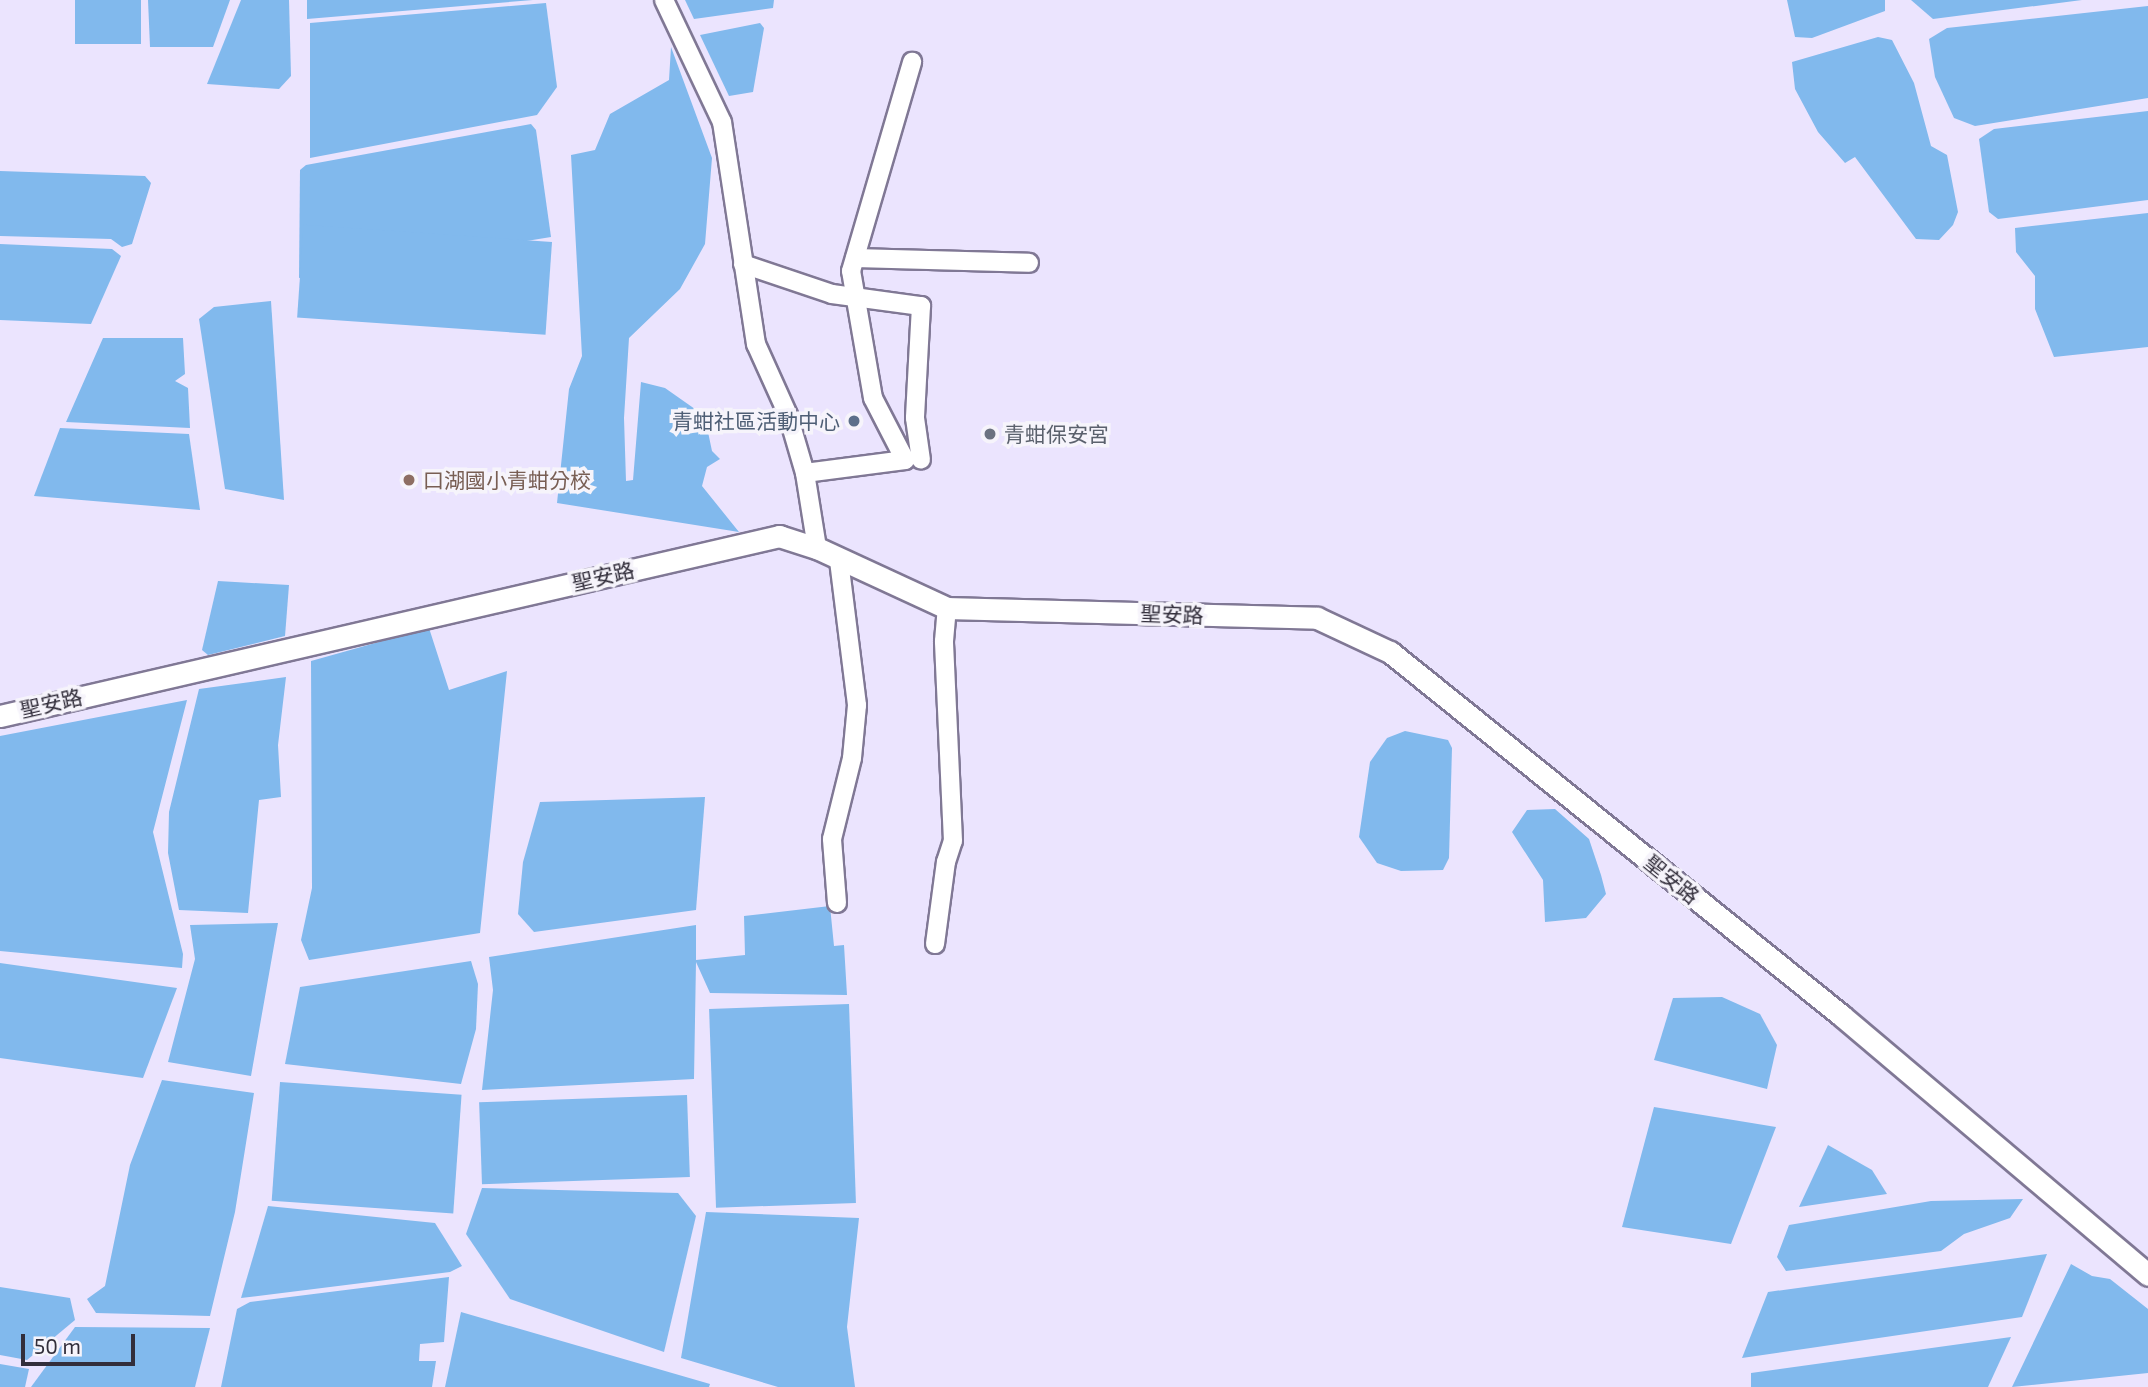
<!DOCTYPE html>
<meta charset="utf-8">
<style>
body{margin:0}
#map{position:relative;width:2148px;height:1387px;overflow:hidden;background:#ebe4fe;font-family:"Exo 2","Noto Sans TC",sans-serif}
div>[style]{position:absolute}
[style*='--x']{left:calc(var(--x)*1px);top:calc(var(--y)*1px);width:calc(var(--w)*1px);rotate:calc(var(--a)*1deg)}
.water>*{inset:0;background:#81b9ed;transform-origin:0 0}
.roads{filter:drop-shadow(2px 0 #807895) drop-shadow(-2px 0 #807895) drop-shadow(0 2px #807895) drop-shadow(0 -2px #807895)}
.minor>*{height:18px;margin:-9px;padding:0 9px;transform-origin:9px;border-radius:9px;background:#fff}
.tertiary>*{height:21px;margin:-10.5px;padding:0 10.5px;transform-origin:10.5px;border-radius:10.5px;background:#fff}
.dots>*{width:19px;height:19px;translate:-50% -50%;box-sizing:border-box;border:4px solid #f6f4fb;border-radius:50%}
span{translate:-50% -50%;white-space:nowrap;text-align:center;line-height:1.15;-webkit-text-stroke:7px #f6f4fb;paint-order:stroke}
.service-label{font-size:21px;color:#4e5e75}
.right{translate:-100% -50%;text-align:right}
.worship-label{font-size:21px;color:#5b616d}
.left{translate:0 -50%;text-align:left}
.education-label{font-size:21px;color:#785e54}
.street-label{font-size:21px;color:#322e3b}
.scale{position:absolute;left:21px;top:1334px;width:114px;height:32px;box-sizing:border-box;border:4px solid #322e3b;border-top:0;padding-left:9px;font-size:21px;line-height:24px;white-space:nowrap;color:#322e3b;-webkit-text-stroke:5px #f6f4fb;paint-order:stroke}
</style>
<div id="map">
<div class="water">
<i style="left:75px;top:0;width:66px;height:44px"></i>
<i style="clip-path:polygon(148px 0,230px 0,213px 47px,150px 47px)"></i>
<i style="clip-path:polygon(241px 0,289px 0,291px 76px,279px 89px,207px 84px)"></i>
<i style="clip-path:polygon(307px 0,533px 0,307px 19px)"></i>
<i style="clip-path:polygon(685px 0,774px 0,773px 8px,694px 19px)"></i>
<i style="clip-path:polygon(1787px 0,1885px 0,1885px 11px,1812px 38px,1795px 37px)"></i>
<i style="clip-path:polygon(1911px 0,2082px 0,1933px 19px)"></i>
<i style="clip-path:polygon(546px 3px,557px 87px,537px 115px,310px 158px,310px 23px)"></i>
<i style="clip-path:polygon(2148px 6px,2148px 98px,1975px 126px,1954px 118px,1935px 77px,1929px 39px,1947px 28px)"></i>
<i style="clip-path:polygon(760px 23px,764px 28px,753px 92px,729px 96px,700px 35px)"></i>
<i style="clip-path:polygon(1878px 37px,1892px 40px,1914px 83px,1931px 146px,1947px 155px,1958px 212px,1953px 225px,1939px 240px,1916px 239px,1855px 157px,1845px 163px,1818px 132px,1795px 89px,1792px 62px)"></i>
<i style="clip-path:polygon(671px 47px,712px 158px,705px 244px,680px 289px,629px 338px,624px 418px,626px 481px,633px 480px,641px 382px,665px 388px,712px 421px,708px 432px,712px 451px,720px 459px,707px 467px,702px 486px,739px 532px,557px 503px,569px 389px,582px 356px,571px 155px,595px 150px,610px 114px,669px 80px)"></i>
<i style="clip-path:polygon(2148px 111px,2148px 200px,1998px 219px,1989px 212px,1979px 139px,1994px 129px)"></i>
<i style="clip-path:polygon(531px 124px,536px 130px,551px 237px,299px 278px,300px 170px,306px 165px)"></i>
<i style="clip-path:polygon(0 171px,145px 176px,151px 183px,132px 244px,122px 247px,111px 239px,0 236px)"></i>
<i style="clip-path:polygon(2148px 213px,2148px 347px,2054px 357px,2035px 309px,2035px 276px,2016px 252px,2015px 228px)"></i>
<i style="left:552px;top:242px;width:93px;height:249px;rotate:94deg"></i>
<i style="clip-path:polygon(0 244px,112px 249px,121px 256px,91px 324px,0 320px)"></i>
<i style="clip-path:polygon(271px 301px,284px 500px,225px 489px,199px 319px,214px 307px)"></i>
<i style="clip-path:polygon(103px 338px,183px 338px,185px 374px,175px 381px,188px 388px,190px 428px,66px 422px)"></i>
<i style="clip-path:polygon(60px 428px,189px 434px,200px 510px,34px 496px)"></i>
<i style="clip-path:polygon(218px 581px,289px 585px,285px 636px,208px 655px,202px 650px)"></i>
<i style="clip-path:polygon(429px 628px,449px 690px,507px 671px,480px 933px,309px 960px,301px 940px,312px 888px,311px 661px)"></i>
<i style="clip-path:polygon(286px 677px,278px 745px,281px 797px,259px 800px,248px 913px,179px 910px,168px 853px,169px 812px,199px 689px)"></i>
<i style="clip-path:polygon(187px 700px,153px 832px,183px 954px,182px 968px,0 951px,0 736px)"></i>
<i style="clip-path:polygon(1405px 731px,1448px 740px,1452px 748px,1449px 858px,1443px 870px,1401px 871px,1377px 863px,1359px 837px,1370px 762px,1387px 738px)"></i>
<i style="clip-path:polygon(705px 797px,696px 910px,534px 932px,518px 914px,523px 862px,540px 802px)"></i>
<i style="clip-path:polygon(1555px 809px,1589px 839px,1601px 875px,1606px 894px,1586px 918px,1545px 922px,1543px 880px,1512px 832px,1527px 810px)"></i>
<i style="clip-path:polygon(830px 906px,834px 946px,844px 945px,847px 995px,710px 993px,696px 962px,694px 1079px,482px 1090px,493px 990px,489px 957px,696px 925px,696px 960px,745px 955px,744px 916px)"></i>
<i style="clip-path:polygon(278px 923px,251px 1076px,168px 1062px,195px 959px,190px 925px)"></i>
<i style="clip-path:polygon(471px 961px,478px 984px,476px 1029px,461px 1084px,285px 1064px,300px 987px)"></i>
<i style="clip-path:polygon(0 963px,177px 988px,143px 1078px,0 1058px)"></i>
<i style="clip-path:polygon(1722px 997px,1760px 1014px,1777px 1045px,1767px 1089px,1654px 1060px,1673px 998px)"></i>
<i style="left:849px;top:1004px;width:199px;height:140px;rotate:88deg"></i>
<i style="clip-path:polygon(162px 1080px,254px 1093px,235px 1212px,210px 1316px,96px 1313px,87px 1299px,105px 1286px,130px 1165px)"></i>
<i style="left:280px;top:1082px;width:182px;height:119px;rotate:4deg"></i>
<i style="left:687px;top:1095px;width:82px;height:208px;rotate:88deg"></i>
<i style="clip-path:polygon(1654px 1107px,1776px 1127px,1731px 1244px,1622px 1227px)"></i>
<i style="clip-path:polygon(1828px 1145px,1872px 1170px,1887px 1194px,1799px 1207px)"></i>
<i style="clip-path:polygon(482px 1188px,678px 1193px,696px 1216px,664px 1352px,510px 1299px,466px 1234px)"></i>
<i style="clip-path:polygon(2023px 1199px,2010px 1218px,1964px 1234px,1941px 1251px,1786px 1271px,1777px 1257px,1789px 1225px,1931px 1201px)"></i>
<i style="clip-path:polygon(268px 1206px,435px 1223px,462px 1266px,450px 1272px,241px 1298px)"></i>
<i style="clip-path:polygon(706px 1212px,859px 1218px,847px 1327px,855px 1387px,778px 1387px,681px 1358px)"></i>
<i style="clip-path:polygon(2047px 1254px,2022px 1317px,1742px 1358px,1768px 1292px)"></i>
<i style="clip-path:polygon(2071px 1264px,2092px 1276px,2110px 1279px,2148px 1309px,2148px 1373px,2012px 1387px)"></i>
<i style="clip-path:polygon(449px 1277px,444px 1342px,420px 1344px,419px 1361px,436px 1361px,432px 1387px,221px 1387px,237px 1309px,250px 1302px)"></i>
<i style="clip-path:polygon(0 1287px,70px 1298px,75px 1320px,27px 1360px,0 1355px)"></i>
<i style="clip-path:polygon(461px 1312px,710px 1384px,709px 1387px,445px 1387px)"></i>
<i style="clip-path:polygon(75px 1327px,210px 1328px,195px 1387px,31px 1387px)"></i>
<i style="clip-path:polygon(2011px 1337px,1988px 1387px,1751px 1387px,1751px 1373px)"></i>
<i style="clip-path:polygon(0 1364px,29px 1369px,25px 1387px,0 1387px)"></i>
</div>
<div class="roads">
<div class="minor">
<i style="--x:664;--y:0;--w:135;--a:64.6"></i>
<i style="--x:722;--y:122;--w:225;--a:81.3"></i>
<i style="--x:756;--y:344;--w:78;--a:65.7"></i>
<i style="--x:788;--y:415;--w:60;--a:73.7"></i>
<i style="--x:805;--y:473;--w:76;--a:80.9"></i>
<i style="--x:855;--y:258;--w:174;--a:1.6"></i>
<i style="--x:743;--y:264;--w:94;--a:18.6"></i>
<i style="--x:832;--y:294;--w:90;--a:7.7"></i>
<i style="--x:921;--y:306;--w:112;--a:93.1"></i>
<i style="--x:915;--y:418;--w:42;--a:81.9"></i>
<i style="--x:805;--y:473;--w:101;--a:-7.4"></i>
<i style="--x:905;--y:460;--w:70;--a:-117.3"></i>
<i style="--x:873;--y:398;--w:129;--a:-99.8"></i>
<i style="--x:851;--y:271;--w:218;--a:-73.7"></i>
<i style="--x:837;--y:903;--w:64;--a:-94.5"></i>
<i style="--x:832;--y:839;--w:83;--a:-76.1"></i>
<i style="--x:852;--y:758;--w:53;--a:-84.6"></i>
<i style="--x:857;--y:705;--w:146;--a:-97.1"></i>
<i style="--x:935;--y:944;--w:83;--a:-82.4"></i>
<i style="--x:946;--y:862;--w:22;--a:-72"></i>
<i style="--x:953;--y:841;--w:200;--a:-92.6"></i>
<i style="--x:944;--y:641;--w:33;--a:-85"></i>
</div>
<div class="tertiary">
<i style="--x:0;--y:716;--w:800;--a:-13.01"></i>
<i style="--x:779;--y:536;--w:40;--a:18"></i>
<i style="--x:817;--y:548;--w:143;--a:24.8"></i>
<i style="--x:947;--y:608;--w:370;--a:1.5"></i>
<i style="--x:1317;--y:618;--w:81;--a:25"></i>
<i style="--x:1390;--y:652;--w:580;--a:38.84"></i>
<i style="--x:1842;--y:1016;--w:401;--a:40.2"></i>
</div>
</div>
<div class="dots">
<i style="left:854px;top:421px;background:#5c6f8a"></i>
<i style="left:990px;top:434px;background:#6b7280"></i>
<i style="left:409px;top:480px;background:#8d6e63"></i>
</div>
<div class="service-label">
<span class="right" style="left:840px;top:421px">青蚶社區活動中心</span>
</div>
<div class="worship-label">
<span class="left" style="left:1004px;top:434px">青蚶保安宮</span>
</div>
<div class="education-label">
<span class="left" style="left:423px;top:480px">口湖國小青蚶分校</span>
</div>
<div class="street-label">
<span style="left:603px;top:576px;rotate:-13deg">聖安路</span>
<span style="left:1172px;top:614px;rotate:2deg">聖安路</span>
<span style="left:51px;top:703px;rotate:-13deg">聖安路</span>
<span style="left:1672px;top:879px;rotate:39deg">聖安路</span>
</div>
<div class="scale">50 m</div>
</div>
